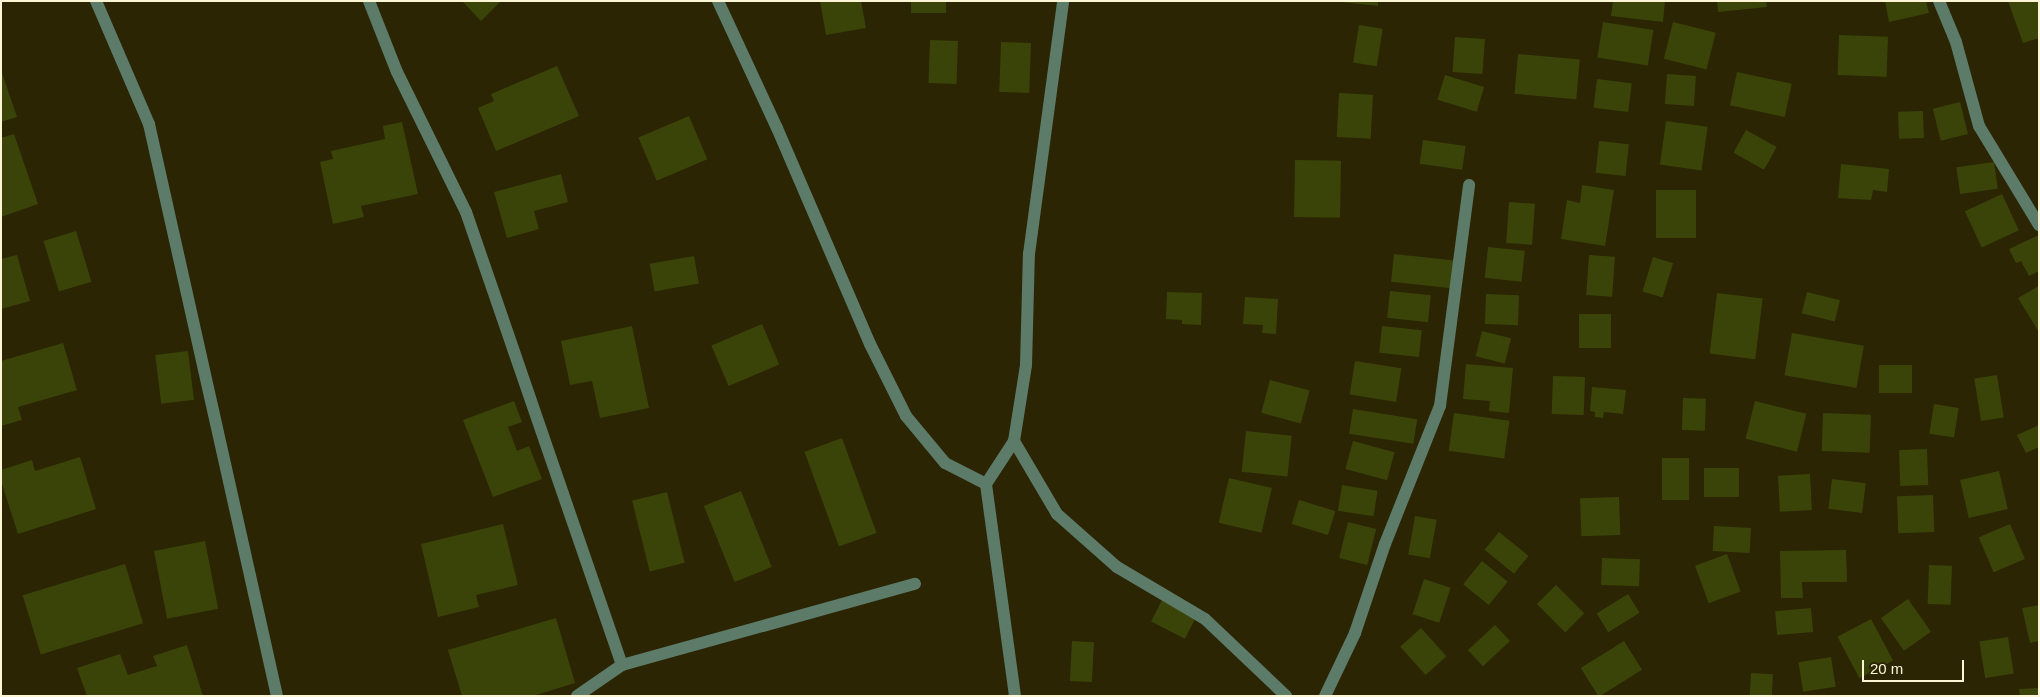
<!DOCTYPE html>
<style>
body{margin:0}
#map{position:relative;width:2040px;height:697px;overflow:hidden;background:#2b2503;font-family:Arial,sans-serif}
div>[style]{position:absolute}
[style*='--x']{left:calc(var(--x)*1px);top:calc(var(--y)*1px);width:calc(var(--w)*1px);rotate:calc(var(--a)*1deg)}
.building>*{inset:0;background:#3a4408;transform-origin:0 0}
.minor>*{height:12px;margin:-6px;padding:0 6px;transform-origin:6px;border-radius:6px;background:#5c7b69}
span{translate:-50% -50%;white-space:nowrap;text-align:center;line-height:1.15;-webkit-text-stroke:5px #2b2503;paint-order:stroke}
.frame{position:absolute;inset:0;border:2px solid #fcf6d6;pointer-events:none}
.scale{position:absolute;left:1862px;top:660px;width:102px;height:22px;box-sizing:border-box;border:2px solid #fcf6d6;border-top:0;padding-left:6px;font-size:15px;line-height:18px;white-space:nowrap;color:#fcf6d6;-webkit-text-stroke:4px #2b2503;paint-order:stroke}
</style>
<div id="map">
<div class="building">
<i style="clip-path:polygon(462px 1px,501px 1px,481px 21px)"></i>
<i style="clip-path:polygon(820px 1px,861px 1px,866px 28px,826px 35px)"></i>
<i style="left:911px;top:1px;width:35px;height:12px"></i>
<i style="clip-path:polygon(1331px 1px,1378px 1px,1378px 6px)"></i>
<i style="clip-path:polygon(1613px 1px,1665px 1px,1663px 22px,1611px 16px)"></i>
<i style="clip-path:polygon(1717px 1px,1766px 1px,1767px 7px,1718px 12px)"></i>
<i style="clip-path:polygon(1885px 1px,1926px 1px,1929px 13px,1889px 22px)"></i>
<i style="clip-path:polygon(2008px 1px,2039px 1px,2039px 38px,2023px 43px)"></i>
<i style="left:1603px;top:22px;width:51px;height:36px;rotate:9deg"></i>
<i style="left:1673px;top:22px;width:44px;height:38px;rotate:14deg"></i>
<i style="left:1359px;top:25px;width:24px;height:38px;rotate:9deg"></i>
<i style="left:1839px;top:35px;width:49px;height:40px;rotate:2deg"></i>
<i style="left:1455px;top:37px;width:30px;height:35px;rotate:4deg"></i>
<i style="left:930px;top:40px;width:28px;height:43px;rotate:2deg"></i>
<i style="left:1001px;top:42px;width:30px;height:50px;rotate:2deg"></i>
<i style="left:1518px;top:54px;width:62px;height:40px;rotate:5deg"></i>
<i style="clip-path:polygon(557px 66px,579px 116px,496px 151px,478px 108px,494px 101px,491px 94px)"></i>
<i style="clip-path:polygon(1px 70px,17px 117px,1px 122px)"></i>
<i style="left:1737px;top:72px;width:56px;height:34px;rotate:12deg"></i>
<i style="left:1667px;top:74px;width:29px;height:30px;rotate:4deg"></i>
<i style="left:1445px;top:75px;width:41px;height:26px;rotate:17deg"></i>
<i style="left:1597px;top:79px;width:35px;height:29px;rotate:7deg"></i>
<i style="left:1339px;top:93px;width:34px;height:44px;rotate:3deg"></i>
<i style="left:1960px;top:102px;width:33px;height:28px;rotate:76deg"></i>
<i style="left:1923px;top:111px;width:27px;height:25px;rotate:88deg"></i>
<i style="left:689px;top:116px;width:47px;height:55px;rotate:67deg"></i>
<i style="left:1666px;top:121px;width:42px;height:44px;rotate:8deg"></i>
<i style="clip-path:polygon(402px 122px,418px 194px,361px 206px,364px 217px,333px 224px,320px 162px,333px 159px,331px 151px,385px 139px,383px 126px)"></i>
<i style="left:1746px;top:130px;width:35px;height:26px;rotate:29deg"></i>
<i style="clip-path:polygon(14px 134px,38px 204px,1px 217px,1px 138px)"></i>
<i style="left:1423px;top:140px;width:43px;height:24px;rotate:8deg"></i>
<i style="left:1599px;top:141px;width:30px;height:32px;rotate:6deg"></i>
<i style="left:1295px;top:160px;width:46px;height:57px;rotate:1deg"></i>
<i style="left:1994px;top:162px;width:27px;height:38px;rotate:82deg"></i>
<i style="clip-path:polygon(1841px 164px,1889px 169px,1887px 192px,1873px 190px,1871px 200px,1838px 198px)"></i>
<i style="clip-path:polygon(561px 174px,568px 202px,534px 211px,539px 229px,507px 238px,494px 192px)"></i>
<i style="clip-path:polygon(1582px 185px,1614px 190px,1605px 246px,1561px 239px,1567px 200px,1580px 203px)"></i>
<i style="left:1656px;top:190px;width:40px;height:48px"></i>
<i style="left:2002px;top:194px;width:40px;height:41px;rotate:65deg"></i>
<i style="left:1509px;top:202px;width:26px;height:41px;rotate:4deg"></i>
<i style="left:76px;top:231px;width:53px;height:34px;rotate:73deg"></i>
<i style="clip-path:polygon(2039px 235px,2039px 271px,2029px 276px,2021px 261px,2016px 263px,2009px 249px)"></i>
<i style="left:1488px;top:247px;width:37px;height:31px;rotate:6deg"></i>
<i style="left:1394px;top:254px;width:61px;height:28px;rotate:6deg"></i>
<i style="clip-path:polygon(17px 255px,30px 301px,1px 309px,1px 259px)"></i>
<i style="left:1589px;top:255px;width:26px;height:40px;rotate:4deg"></i>
<i style="left:694px;top:256px;width:28px;height:45px;rotate:80deg"></i>
<i style="left:1653px;top:257px;width:21px;height:36px;rotate:17deg"></i>
<i style="clip-path:polygon(2039px 286px,2039px 332px,2018px 298px)"></i>
<i style="left:1390px;top:291px;width:41px;height:27px;rotate:6deg"></i>
<i style="clip-path:polygon(1167px 292px,1202px 293px,1201px 325px,1182px 324px,1182px 320px,1166px 319px)"></i>
<i style="left:1807px;top:292px;width:34px;height:22px;rotate:14deg"></i>
<i style="left:1717px;top:293px;width:46px;height:61px;rotate:7deg"></i>
<i style="left:1486px;top:294px;width:33px;height:30px;rotate:2deg"></i>
<i style="clip-path:polygon(1245px 297px,1278px 299px,1276px 334px,1262px 333px,1263px 325px,1243px 324px)"></i>
<i style="left:1579px;top:314px;width:32px;height:34px"></i>
<i style="left:762px;top:324px;width:44px;height:55px;rotate:67deg"></i>
<i style="clip-path:polygon(632px 326px,649px 408px,600px 418px,592px 381px,570px 385px,561px 341px)"></i>
<i style="left:1382px;top:326px;width:40px;height:27px;rotate:6deg"></i>
<i style="left:1482px;top:331px;width:30px;height:26px;rotate:14deg"></i>
<i style="left:1792px;top:333px;width:73px;height:43px;rotate:10deg"></i>
<i style="clip-path:polygon(63px 343px,77px 390px,18px 407px,22px 420px,1px 426px,1px 361px)"></i>
<i style="left:188px;top:351px;width:49px;height:33px;rotate:83deg"></i>
<i style="left:1355px;top:361px;width:47px;height:34px;rotate:9deg"></i>
<i style="clip-path:polygon(1466px 364px,1513px 368px,1509px 413px,1489px 411px,1490px 401px,1463px 399px)"></i>
<i style="left:1879px;top:365px;width:33px;height:28px"></i>
<i style="left:1997px;top:375px;width:43px;height:23px;rotate:81deg"></i>
<i style="left:1553px;top:376px;width:32px;height:38px;rotate:2deg"></i>
<i style="left:1270px;top:380px;width:41px;height:34px;rotate:15deg"></i>
<i style="clip-path:polygon(1592px 387px,1626px 390px,1623px 414px,1604px 412px,1603px 418px,1595px 417px,1595px 412px,1590px 411px)"></i>
<i style="left:1683px;top:398px;width:23px;height:32px;rotate:2deg"></i>
<i style="clip-path:polygon(514px 401px,522px 422px,508px 427px,517px 451px,529px 446px,542px 479px,493px 497px,463px 420px)"></i>
<i style="left:1755px;top:401px;width:53px;height:39px;rotate:14deg"></i>
<i style="left:1934px;top:404px;width:25px;height:30px;rotate:9deg"></i>
<i style="left:1353px;top:409px;width:65px;height:25px;rotate:9deg"></i>
<i style="left:1454px;top:413px;width:56px;height:38px;rotate:8deg"></i>
<i style="left:1823px;top:413px;width:48px;height:38px;rotate:2deg"></i>
<i style="clip-path:polygon(2039px 425px,2039px 447px,2026px 453px,2017px 435px)"></i>
<i style="left:1246px;top:431px;width:46px;height:41px;rotate:6deg"></i>
<i style="left:842px;top:438px;width:101px;height:40px;rotate:70deg"></i>
<i style="left:1353px;top:441px;width:43px;height:29px;rotate:15deg"></i>
<i style="left:1927px;top:449px;width:36px;height:28px;rotate:88deg"></i>
<i style="clip-path:polygon(80px 457px,96px 509px,18px 534px,1px 481px,1px 470px,32px 460px,35px 471px)"></i>
<i style="left:1662px;top:458px;width:27px;height:42px"></i>
<i style="left:1704px;top:468px;width:35px;height:29px"></i>
<i style="left:1999px;top:471px;width:39px;height:40px;rotate:77deg"></i>
<i style="left:1810px;top:474px;width:36px;height:32px;rotate:87deg"></i>
<i style="left:1229px;top:478px;width:44px;height:46px;rotate:13deg"></i>
<i style="left:1832px;top:479px;width:34px;height:30px;rotate:7deg"></i>
<i style="left:1342px;top:485px;width:36px;height:26px;rotate:9deg"></i>
<i style="left:741px;top:491px;width:82px;height:40px;rotate:68deg"></i>
<i style="left:667px;top:492px;width:73px;height:36px;rotate:76deg"></i>
<i style="left:1933px;top:495px;width:37px;height:36px;rotate:88deg"></i>
<i style="left:1619px;top:497px;width:38px;height:39px;rotate:88deg"></i>
<i style="left:1299px;top:500px;width:38px;height:25px;rotate:17deg"></i>
<i style="left:1415px;top:516px;width:22px;height:39px;rotate:10deg"></i>
<i style="left:1348px;top:522px;width:29px;height:37px;rotate:14deg"></i>
<i style="clip-path:polygon(503px 524px,518px 585px,476px 595px,479px 607px,438px 617px,421px 544px)"></i>
<i style="left:2010px;top:524px;width:38px;height:34px;rotate:67deg"></i>
<i style="left:1714px;top:526px;width:37px;height:25px;rotate:3deg"></i>
<i style="left:1499px;top:532px;width:38px;height:23px;rotate:39deg"></i>
<i style="left:205px;top:541px;width:69px;height:52px;rotate:79deg"></i>
<i style="clip-path:polygon(1846px 550px,1847px 582px,1802px 582px,1803px 598px,1781px 598px,1780px 551px)"></i>
<i style="left:1727px;top:554px;width:40px;height:34px;rotate:70deg"></i>
<i style="left:1602px;top:558px;width:38px;height:27px;rotate:2deg"></i>
<i style="left:1482px;top:561px;width:33px;height:30px;rotate:39deg"></i>
<i style="left:125px;top:564px;width:62px;height:107px;rotate:73deg"></i>
<i style="left:1929px;top:565px;width:23px;height:39px;rotate:2deg"></i>
<i style="left:1424px;top:579px;width:28px;height:37px;rotate:18deg"></i>
<i style="left:1556px;top:585px;width:40px;height:27px;rotate:45deg"></i>
<i style="left:1628px;top:594px;width:22px;height:37px;rotate:58deg"></i>
<i style="left:1908px;top:599px;width:40px;height:33px;rotate:55deg"></i>
<i style="left:1162px;top:600px;width:38px;height:24px;rotate:27deg"></i>
<i style="clip-path:polygon(2039px 605px,2039px 641px,2030px 643px,2022px 608px)"></i>
<i style="left:1811px;top:608px;width:24px;height:36px;rotate:85deg"></i>
<i style="clip-path:polygon(556px 618px,575px 683px,533px 696px,462px 696px,448px 650px)"></i>
<i style="left:1871px;top:619px;width:47px;height:38px;rotate:62deg"></i>
<i style="left:1495px;top:625px;width:22px;height:37px;rotate:47deg"></i>
<i style="left:1421px;top:628px;width:38px;height:28px;rotate:48deg"></i>
<i style="left:2008px;top:637px;width:37px;height:29px;rotate:81deg"></i>
<i style="left:1072px;top:641px;width:22px;height:40px;rotate:3deg"></i>
<i style="left:1624px;top:641px;width:34px;height:51px;rotate:58deg"></i>
<i style="clip-path:polygon(187px 645px,203px 696px,87px 696px,77px 668px,120px 654px,128px 675px,157px 666px,153px 656px)"></i>
<i style="left:1831px;top:657px;width:30px;height:33px;rotate:81deg"></i>
<i style="left:1751px;top:673px;width:22px;height:23px;rotate:3deg"></i>
<i style="clip-path:polygon(2039px 688px,2039px 696px,2020px 696px,2019px 689px)"></i>
</div>
<div class="minor">
<i style="--x:96;--y:1;--w:134;--a:66.7"></i>
<i style="--x:149;--y:124;--w:586;--a:77.39"></i>
<i style="--x:369;--y:1;--w:76;--a:68.5"></i>
<i style="--x:397;--y:72;--w:156;--a:63.8"></i>
<i style="--x:466;--y:212;--w:479;--a:71"></i>
<i style="--x:718;--y:1;--w:140;--a:65.1"></i>
<i style="--x:777;--y:128;--w:235;--a:66.7"></i>
<i style="--x:870;--y:344;--w:80;--a:63.4"></i>
<i style="--x:906;--y:416;--w:61;--a:50.3"></i>
<i style="--x:945;--y:463;--w:46;--a:27.1"></i>
<i style="--x:1939;--y:1;--w:44;--a:67.5"></i>
<i style="--x:1956;--y:42;--w:87;--a:74.7"></i>
<i style="--x:1979;--y:126;--w:116;--a:58.8"></i>
<i style="--x:1014;--y:441;--w:85;--a:59.5"></i>
<i style="--x:1057;--y:514;--w:80;--a:41.5"></i>
<i style="--x:1117;--y:567;--w:102;--a:30.6"></i>
<i style="--x:1205;--y:619;--w:112;--a:43.5"></i>
<i style="--x:577;--y:696;--w:55;--a:-34.6"></i>
<i style="--x:622;--y:665;--w:304;--a:-15.5"></i>
<i style="--x:1015;--y:696;--w:214;--a:-97.8"></i>
<i style="--x:986;--y:484;--w:51;--a:-56.9"></i>
<i style="--x:1014;--y:441;--w:77;--a:-81"></i>
<i style="--x:1026;--y:365;--w:111;--a:-88.5"></i>
<i style="--x:1029;--y:254;--w:255;--a:-82.3"></i>
<i style="--x:1325;--y:696;--w:70;--a:-64.5"></i>
<i style="--x:1355;--y:633;--w:94;--a:-71.4"></i>
<i style="--x:1385;--y:544;--w:149;--a:-68.3"></i>
<i style="--x:1440;--y:406;--w:223;--a:-82.5"></i>
</div>
<div class="frame"></div>
<div class="scale">20 m</div>
</div>
